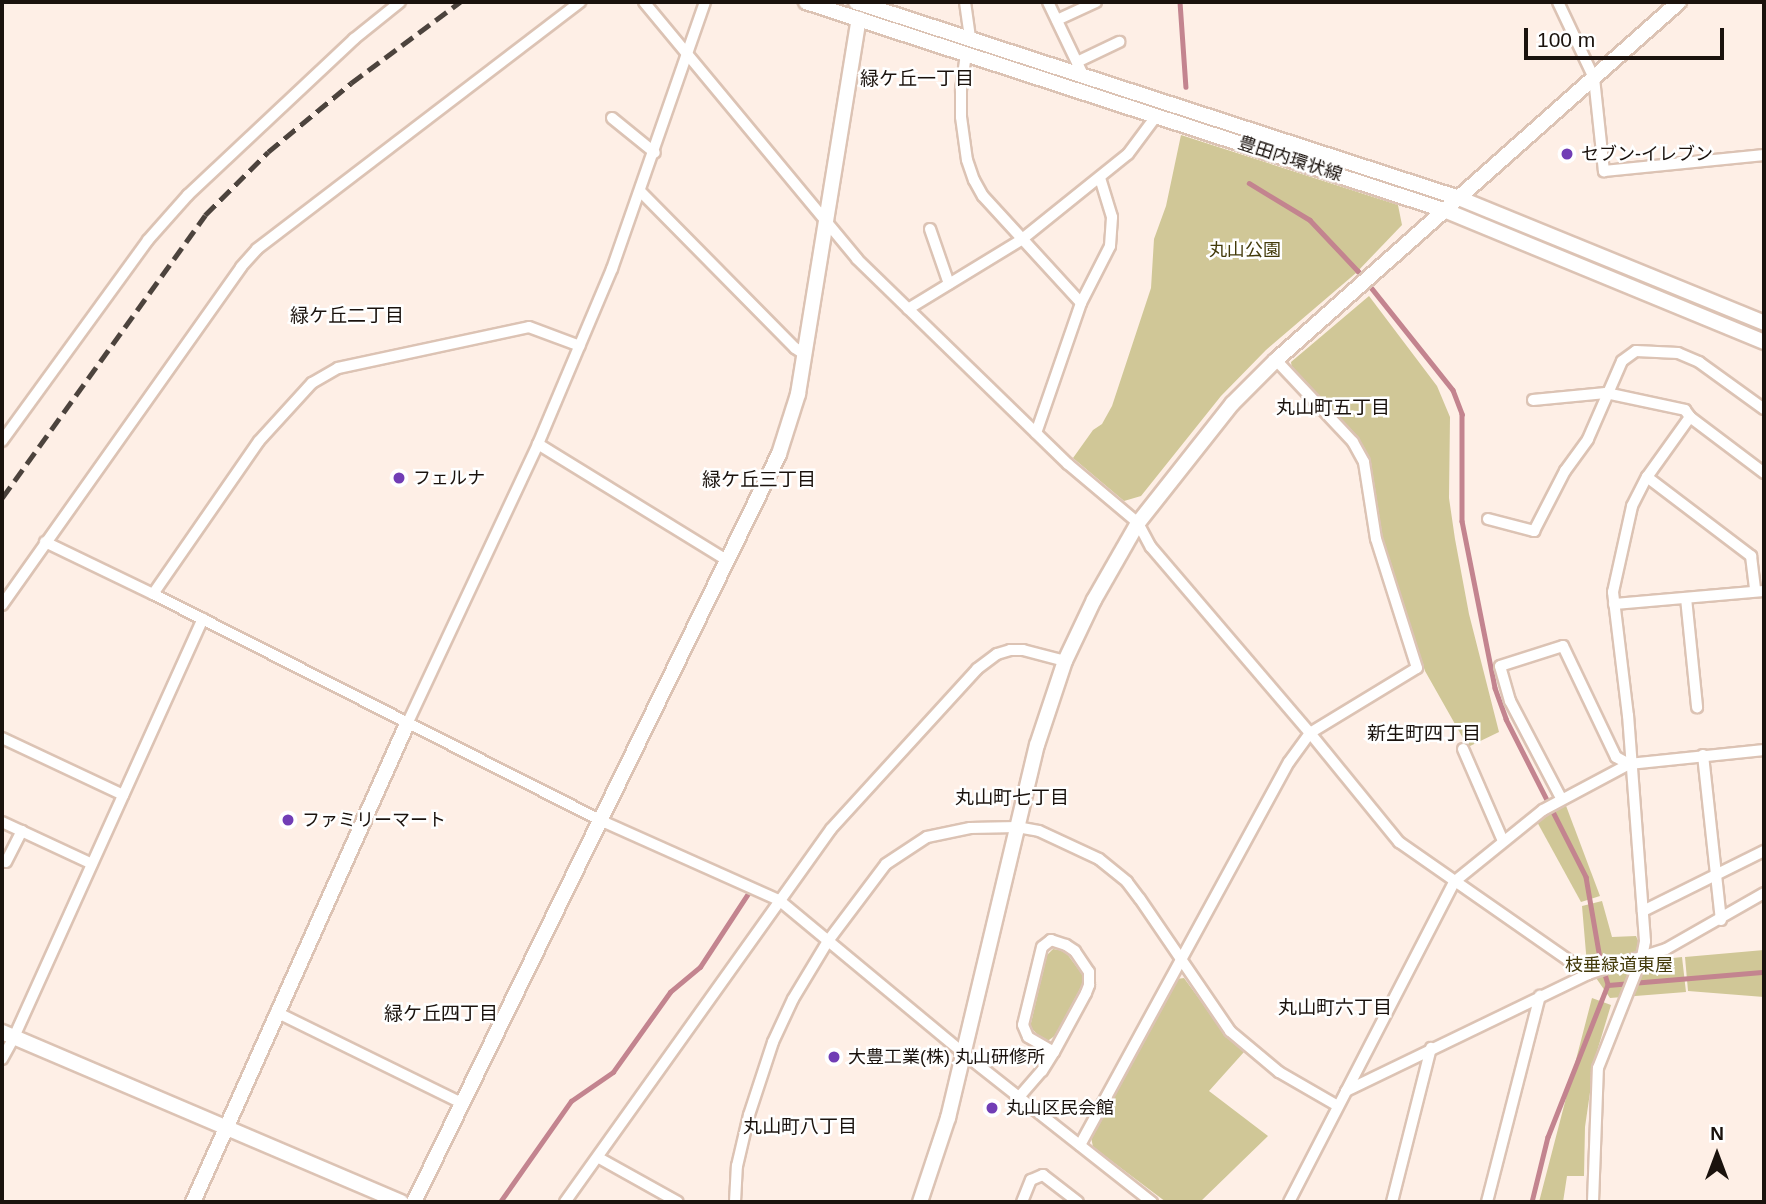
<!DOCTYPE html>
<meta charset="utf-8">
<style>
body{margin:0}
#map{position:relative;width:1766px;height:1204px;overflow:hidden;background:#feefe6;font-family:Helvetica,"Noto Sans JP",sans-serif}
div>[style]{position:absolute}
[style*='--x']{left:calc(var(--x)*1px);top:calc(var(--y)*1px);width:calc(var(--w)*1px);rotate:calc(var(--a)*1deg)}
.green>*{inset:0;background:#d0c797}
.stream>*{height:4.5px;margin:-2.25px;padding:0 2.25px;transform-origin:2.25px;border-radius:2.25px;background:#c3848f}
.roads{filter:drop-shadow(2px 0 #dcc3b4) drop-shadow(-2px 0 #dcc3b4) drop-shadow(0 2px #dcc3b4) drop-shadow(0 -2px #dcc3b4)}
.street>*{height:10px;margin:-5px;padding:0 5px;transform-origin:5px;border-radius:5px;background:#fff}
.secondary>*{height:14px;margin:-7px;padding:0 7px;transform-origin:7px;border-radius:7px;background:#fff}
.rail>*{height:4.5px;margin-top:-2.25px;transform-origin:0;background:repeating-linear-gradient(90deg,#4c433d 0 14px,transparent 0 21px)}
.dots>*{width:19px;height:19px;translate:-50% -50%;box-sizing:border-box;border:4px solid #fff;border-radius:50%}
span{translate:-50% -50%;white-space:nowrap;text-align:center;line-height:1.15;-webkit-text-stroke:5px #fff;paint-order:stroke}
.poi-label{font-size:18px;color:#1a120d}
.left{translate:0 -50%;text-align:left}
.street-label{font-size:18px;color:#1a120d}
.park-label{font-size:18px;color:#433a0a}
.neighbourhood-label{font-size:19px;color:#1a120d}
.frame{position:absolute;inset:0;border:4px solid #1a120d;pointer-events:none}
.north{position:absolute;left:1682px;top:1120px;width:70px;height:70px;-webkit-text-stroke:5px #fff;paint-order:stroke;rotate:0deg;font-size:19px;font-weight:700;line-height:28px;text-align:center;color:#1a120d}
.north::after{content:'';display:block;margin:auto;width:24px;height:32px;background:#1a120d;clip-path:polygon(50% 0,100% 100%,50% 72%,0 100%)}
.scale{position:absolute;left:1524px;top:28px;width:200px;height:32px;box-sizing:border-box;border:4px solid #1a120d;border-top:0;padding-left:9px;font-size:21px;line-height:24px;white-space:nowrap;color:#1a120d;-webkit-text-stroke:5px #fff;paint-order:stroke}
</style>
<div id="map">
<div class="green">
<i style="clip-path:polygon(1181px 135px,1398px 205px,1402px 225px,1356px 273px,1266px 350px,1221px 396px,1141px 496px,1124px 501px,1073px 458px,1093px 430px,1102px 424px,1112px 406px,1151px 288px,1154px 239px,1166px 206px)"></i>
<i style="clip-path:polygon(1369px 296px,1437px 386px,1450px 417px,1449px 498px,1455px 539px,1469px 614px,1499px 732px,1468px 747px,1425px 671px,1381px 541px,1370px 461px,1358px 438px,1292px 369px,1291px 362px)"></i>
<i style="clip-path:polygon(1565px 803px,1600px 896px,1581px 902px,1536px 820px)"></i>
<i style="clip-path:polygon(1602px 901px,1612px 937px,1636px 936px,1647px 961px,1682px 957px,1686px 992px,1610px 998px,1587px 965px,1582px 906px)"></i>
<i style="clip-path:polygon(1053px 949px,1065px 951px,1082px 974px,1083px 983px,1056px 1035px,1049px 1040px,1043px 1040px,1030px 1027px,1047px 955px)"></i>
<i style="clip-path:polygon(1764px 950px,1764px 997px,1688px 991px,1685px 957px)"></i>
<i style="clip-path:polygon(1184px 978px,1225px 1034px,1244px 1052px,1209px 1091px,1268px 1136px,1200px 1202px,1166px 1202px,1093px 1147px,1091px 1137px,1177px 979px)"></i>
<i style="clip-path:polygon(1592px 998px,1611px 1005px,1595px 1058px,1585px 1127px,1584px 1176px,1567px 1176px,1563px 1202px,1539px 1202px)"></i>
</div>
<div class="stream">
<i style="--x:1180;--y:2;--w:85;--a:86"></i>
<i style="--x:1249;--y:183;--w:71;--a:31.2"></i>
<i style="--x:1310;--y:220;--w:70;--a:46.7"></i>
<i style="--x:1358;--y:271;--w:152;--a:51.4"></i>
<i style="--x:1453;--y:390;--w:26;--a:69"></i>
<i style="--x:1462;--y:414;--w:107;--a:90"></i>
<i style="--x:1462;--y:521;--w:170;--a:78.8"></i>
<i style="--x:1495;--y:688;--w:33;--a:70"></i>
<i style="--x:1506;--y:719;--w:177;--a:63.1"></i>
<i style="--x:1586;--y:877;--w:82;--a:80.2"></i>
<i style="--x:1600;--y:958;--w:28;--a:73"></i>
<i style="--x:1608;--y:985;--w:163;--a:111.5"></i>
<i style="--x:1548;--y:1137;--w:67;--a:103.8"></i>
<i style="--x:1608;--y:985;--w:157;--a:-4.8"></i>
<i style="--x:500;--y:1202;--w:123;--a:-54.9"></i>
<i style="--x:571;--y:1101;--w:51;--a:-34.6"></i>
<i style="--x:613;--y:1072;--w:98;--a:-54.5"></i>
<i style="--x:670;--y:992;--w:39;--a:-40"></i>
<i style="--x:700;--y:967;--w:90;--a:-56.8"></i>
</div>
<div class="roads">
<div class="street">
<i style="--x:644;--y:2;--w:334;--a:50.3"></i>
<i style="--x:857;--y:259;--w:294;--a:44.2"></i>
<i style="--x:1068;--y:464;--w:92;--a:40.1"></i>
<i style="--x:1138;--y:523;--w:27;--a:62"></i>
<i style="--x:1151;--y:547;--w:245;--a:49.5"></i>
<i style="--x:1310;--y:733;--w:141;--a:50.8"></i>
<i style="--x:1399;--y:842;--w:231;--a:34.9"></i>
<i style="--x:965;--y:2;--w:36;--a:82"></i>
<i style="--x:1048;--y:2;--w:79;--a:64.4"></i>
<i style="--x:1558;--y:2;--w:84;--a:64.7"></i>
<i style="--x:1594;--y:78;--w:94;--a:83.9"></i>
<i style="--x:1604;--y:171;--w:161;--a:-5.7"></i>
<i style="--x:1057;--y:20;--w:43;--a:-24.8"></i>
<i style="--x:966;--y:54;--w:37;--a:98"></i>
<i style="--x:961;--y:91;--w:26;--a:90"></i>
<i style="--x:961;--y:117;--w:43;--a:82.1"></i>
<i style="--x:967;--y:160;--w:21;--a:71"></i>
<i style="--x:974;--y:180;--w:18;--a:61"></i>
<i style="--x:983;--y:196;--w:145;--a:47.5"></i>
<i style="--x:1077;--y:62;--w:47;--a:-25.5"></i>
<i style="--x:612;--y:118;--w:55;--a:39.1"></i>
<i style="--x:640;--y:191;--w:221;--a:45.4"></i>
<i style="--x:795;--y:348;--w:11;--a:34"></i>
<i style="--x:930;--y:229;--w:58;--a:70.9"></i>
<i style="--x:908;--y:309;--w:132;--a:-31.4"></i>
<i style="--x:1021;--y:240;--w:137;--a:-38.8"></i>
<i style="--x:1128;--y:154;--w:49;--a:-53.4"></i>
<i style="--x:1533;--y:400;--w:73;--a:-5.5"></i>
<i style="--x:1606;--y:393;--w:81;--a:12.1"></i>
<i style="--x:1685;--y:410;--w:9;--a:54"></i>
<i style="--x:1036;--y:433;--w:138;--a:-70.9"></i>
<i style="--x:1081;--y:303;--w:64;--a:-63"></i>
<i style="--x:1110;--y:246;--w:29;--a:-86"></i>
<i style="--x:1112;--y:217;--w:41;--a:-107.1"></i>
<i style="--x:2;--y:441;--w:248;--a:-54"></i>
<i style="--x:148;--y:240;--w:60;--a:-48.4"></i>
<i style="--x:188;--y:195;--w:228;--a:-43.2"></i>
<i style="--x:354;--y:39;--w:59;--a:-38.8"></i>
<i style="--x:538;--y:444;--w:223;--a:31.6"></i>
<i style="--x:1647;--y:477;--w:131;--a:37.2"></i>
<i style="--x:1751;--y:556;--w:35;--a:83"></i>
<i style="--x:1488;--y:519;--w:48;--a:14.6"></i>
<i style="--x:1534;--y:531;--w:68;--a:-62.7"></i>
<i style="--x:1565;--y:471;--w:39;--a:-54"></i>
<i style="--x:1588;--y:439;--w:85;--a:-66.4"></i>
<i style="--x:1622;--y:361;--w:17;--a:-36"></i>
<i style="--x:1636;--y:351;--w:42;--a:2.7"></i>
<i style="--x:1678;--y:353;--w:23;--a:23"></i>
<i style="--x:1699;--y:362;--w:80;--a:35.9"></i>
<i style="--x:45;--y:542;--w:120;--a:25.7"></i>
<i style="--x:153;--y:594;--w:503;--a:26.82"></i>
<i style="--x:602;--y:821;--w:194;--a:24.1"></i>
<i style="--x:779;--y:900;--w:239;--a:39.7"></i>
<i style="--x:963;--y:1053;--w:241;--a:38.3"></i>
<i style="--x:153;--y:594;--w:186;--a:-55.3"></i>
<i style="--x:259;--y:441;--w:79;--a:-47.6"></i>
<i style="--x:312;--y:383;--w:30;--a:-30"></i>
<i style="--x:338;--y:368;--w:195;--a:-12.1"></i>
<i style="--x:529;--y:327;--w:54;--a:20.4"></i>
<i style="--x:1686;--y:598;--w:110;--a:84.2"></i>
<i style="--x:1614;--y:604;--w:151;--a:-5"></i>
<i style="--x:2;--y:605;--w:414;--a:-54.7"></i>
<i style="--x:241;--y:267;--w:24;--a:-48"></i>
<i style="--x:257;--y:249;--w:407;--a:-37.4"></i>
<i style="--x:407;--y:724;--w:309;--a:-64.9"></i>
<i style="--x:538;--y:444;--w:190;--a:-67.1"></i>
<i style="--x:612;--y:269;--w:283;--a:-70.8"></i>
<i style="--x:2;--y:738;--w:134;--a:25.2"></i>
<i style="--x:1463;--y:749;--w:100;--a:66.5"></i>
<i style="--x:1703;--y:755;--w:166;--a:83.8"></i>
<i style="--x:1561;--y:798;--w:110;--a:-117.7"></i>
<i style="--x:1510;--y:701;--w:36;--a:-106"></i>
<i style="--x:1500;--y:666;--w:66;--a:-17.6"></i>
<i style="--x:1563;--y:646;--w:123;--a:64.5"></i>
<i style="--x:1616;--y:757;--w:15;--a:28"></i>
<i style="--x:2;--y:822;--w:99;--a:25"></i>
<i style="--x:6;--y:862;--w:35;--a:-63"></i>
<i style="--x:1643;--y:911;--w:135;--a:-26.4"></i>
<i style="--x:276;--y:1012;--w:209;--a:26.1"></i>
<i style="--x:2;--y:1059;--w:25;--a:-61"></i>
<i style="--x:14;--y:1037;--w:459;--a:-65.7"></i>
<i style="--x:1346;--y:1091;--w:269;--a:-25.8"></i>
<i style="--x:1588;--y:974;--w:82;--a:-17.8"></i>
<i style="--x:1666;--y:949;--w:113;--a:-29.7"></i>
<i style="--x:1019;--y:1097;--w:35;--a:-49"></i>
<i style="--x:1042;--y:1071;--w:22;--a:-58"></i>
<i style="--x:1054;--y:1052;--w:67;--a:-61.5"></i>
<i style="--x:1086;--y:993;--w:9;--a:-69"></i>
<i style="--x:1089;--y:985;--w:13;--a:-90"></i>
<i style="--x:1089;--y:972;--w:25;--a:-124"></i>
<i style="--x:1075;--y:951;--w:11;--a:-146"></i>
<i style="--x:1066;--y:945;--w:16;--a:-162"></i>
<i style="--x:1051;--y:940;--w:11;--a:142"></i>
<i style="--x:1042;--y:947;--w:80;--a:103.7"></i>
<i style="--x:1023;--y:1025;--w:13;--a:67"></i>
<i style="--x:1028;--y:1037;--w:30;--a:30"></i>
<i style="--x:1080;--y:1145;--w:436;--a:-61.4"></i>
<i style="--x:1289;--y:762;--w:36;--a:-54"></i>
<i style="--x:1310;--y:733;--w:125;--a:-31.3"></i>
<i style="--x:1417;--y:668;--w:135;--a:-107.6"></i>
<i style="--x:1376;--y:539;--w:78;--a:-98.9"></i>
<i style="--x:1364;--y:462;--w:23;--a:-119"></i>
<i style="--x:1353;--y:442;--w:112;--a:-133.2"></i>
<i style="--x:599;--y:1158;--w:90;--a:29.1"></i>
<i style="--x:565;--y:1202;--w:458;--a:-54.5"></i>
<i style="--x:831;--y:829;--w:217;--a:-47.6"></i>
<i style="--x:977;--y:669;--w:25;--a:-37"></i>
<i style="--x:997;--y:654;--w:14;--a:-17"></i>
<i style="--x:1010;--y:650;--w:13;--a:0"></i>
<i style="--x:1023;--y:650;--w:43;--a:14.7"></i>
<i style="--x:735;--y:1202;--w:36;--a:-87"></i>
<i style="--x:737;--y:1166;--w:52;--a:-76.8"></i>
<i style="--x:749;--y:1115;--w:77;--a:-71.8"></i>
<i style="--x:773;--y:1042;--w:47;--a:-65.1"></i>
<i style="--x:793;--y:999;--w:68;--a:-58.9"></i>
<i style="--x:828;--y:941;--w:96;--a:-53"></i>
<i style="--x:886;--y:864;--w:49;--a:-33.4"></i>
<i style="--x:927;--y:837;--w:44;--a:-11.8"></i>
<i style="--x:970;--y:828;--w:47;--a:-1.2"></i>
<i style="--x:1017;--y:827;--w:22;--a:10"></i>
<i style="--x:1039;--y:831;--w:66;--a:25"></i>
<i style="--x:1099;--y:859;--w:36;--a:39"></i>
<i style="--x:1127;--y:882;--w:21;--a:53"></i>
<i style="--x:1140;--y:899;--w:160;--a:55.7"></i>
<i style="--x:1230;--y:1031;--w:64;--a:39.9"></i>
<i style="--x:1279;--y:1072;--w:68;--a:30"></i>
<i style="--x:1022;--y:1202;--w:24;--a:-68"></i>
<i style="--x:1031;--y:1180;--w:13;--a:-23"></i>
<i style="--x:1043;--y:1175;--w:44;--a:37.6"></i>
<i style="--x:1289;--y:1202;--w:360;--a:-62.7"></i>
<i style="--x:1454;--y:882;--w:114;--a:-39"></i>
<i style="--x:1543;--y:810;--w:98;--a:-28.1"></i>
<i style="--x:1629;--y:764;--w:136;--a:-5.9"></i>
<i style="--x:1392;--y:1202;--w:159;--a:-75.8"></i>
<i style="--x:1487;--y:1202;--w:213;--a:-75.6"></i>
<i style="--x:1593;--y:1202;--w:134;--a:-87.9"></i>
<i style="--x:1598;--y:1068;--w:119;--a:-68.4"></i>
<i style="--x:1642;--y:957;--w:16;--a:-79"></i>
<i style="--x:1645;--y:941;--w:226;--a:-94.3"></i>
<i style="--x:1628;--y:716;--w:125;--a:-96.9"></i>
<i style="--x:1613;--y:592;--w:88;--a:-77.5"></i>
<i style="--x:1632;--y:506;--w:33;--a:-63"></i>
<i style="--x:1647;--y:477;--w:74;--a:-54.4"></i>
<i style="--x:1690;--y:417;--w:93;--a:37.1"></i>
</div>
<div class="secondary">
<i style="--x:806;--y:2;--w:671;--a:18.06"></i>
<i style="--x:1444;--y:210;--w:346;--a:22.4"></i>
<i style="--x:856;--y:2;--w:631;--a:18"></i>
<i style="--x:1456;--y:197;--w:333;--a:22.2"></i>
<i style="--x:2;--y:1032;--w:434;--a:23.1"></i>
<i style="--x:193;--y:1202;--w:524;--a:-65.88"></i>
<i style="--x:414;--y:1202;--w:832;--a:-63.99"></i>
<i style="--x:779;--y:454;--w:63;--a:-72.4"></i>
<i style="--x:798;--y:394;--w:380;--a:-80.8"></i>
<i style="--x:920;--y:1202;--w:89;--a:-71.6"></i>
<i style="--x:948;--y:1118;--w:383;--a:-76.6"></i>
<i style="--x:1037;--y:745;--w:89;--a:-71.6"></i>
<i style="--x:1065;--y:661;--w:68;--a:-64.6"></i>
<i style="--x:1094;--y:600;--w:89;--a:-60.3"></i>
<i style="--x:1138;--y:523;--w:152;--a:-51.7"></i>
<i style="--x:1232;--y:404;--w:62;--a:-45"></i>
<i style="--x:1276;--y:360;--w:539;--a:-41.62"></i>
</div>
</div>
<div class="rail">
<i style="--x:2;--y:498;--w:348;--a:-54.3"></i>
<i style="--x:205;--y:215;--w:89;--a:-45"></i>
<i style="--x:268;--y:152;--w:108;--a:-39.7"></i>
<i style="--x:351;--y:83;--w:136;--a:-36.6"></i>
</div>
<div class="dots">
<i style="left:1567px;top:154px;background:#713db5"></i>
<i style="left:399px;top:478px;background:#713db5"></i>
<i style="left:288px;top:820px;background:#713db5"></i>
<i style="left:834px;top:1057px;background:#713db5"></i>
<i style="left:992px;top:1108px;background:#713db5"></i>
</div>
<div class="poi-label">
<span class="left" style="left:1581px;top:154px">セブン-イレブン</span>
<span class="left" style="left:413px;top:478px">フェルナ</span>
<span class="left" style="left:302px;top:820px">ファミリーマート</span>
<span class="left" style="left:848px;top:1057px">大豊工業(株) 丸山研修所</span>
<span class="left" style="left:1006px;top:1108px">丸山区民会館</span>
</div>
<div class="street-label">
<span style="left:1290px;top:159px;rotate:18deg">豊田内環状線</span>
</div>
<div class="park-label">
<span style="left:1245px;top:250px">丸山公園</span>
<span style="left:1619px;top:965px">枝垂緑道東屋</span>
</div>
<div class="neighbourhood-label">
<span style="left:917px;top:79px">緑ケ丘一丁目</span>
<span style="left:347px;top:316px">緑ケ丘二丁目</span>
<span style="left:1333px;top:408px">丸山町五丁目</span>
<span style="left:759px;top:480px">緑ケ丘三丁目</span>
<span style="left:1424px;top:734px">新生町四丁目</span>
<span style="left:1012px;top:798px">丸山町七丁目</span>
<span style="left:1335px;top:1008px">丸山町六丁目</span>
<span style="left:441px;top:1014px">緑ケ丘四丁目</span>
<span style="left:800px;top:1127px">丸山町八丁目</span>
</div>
<div class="frame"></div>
<div class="north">N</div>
<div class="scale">100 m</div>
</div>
